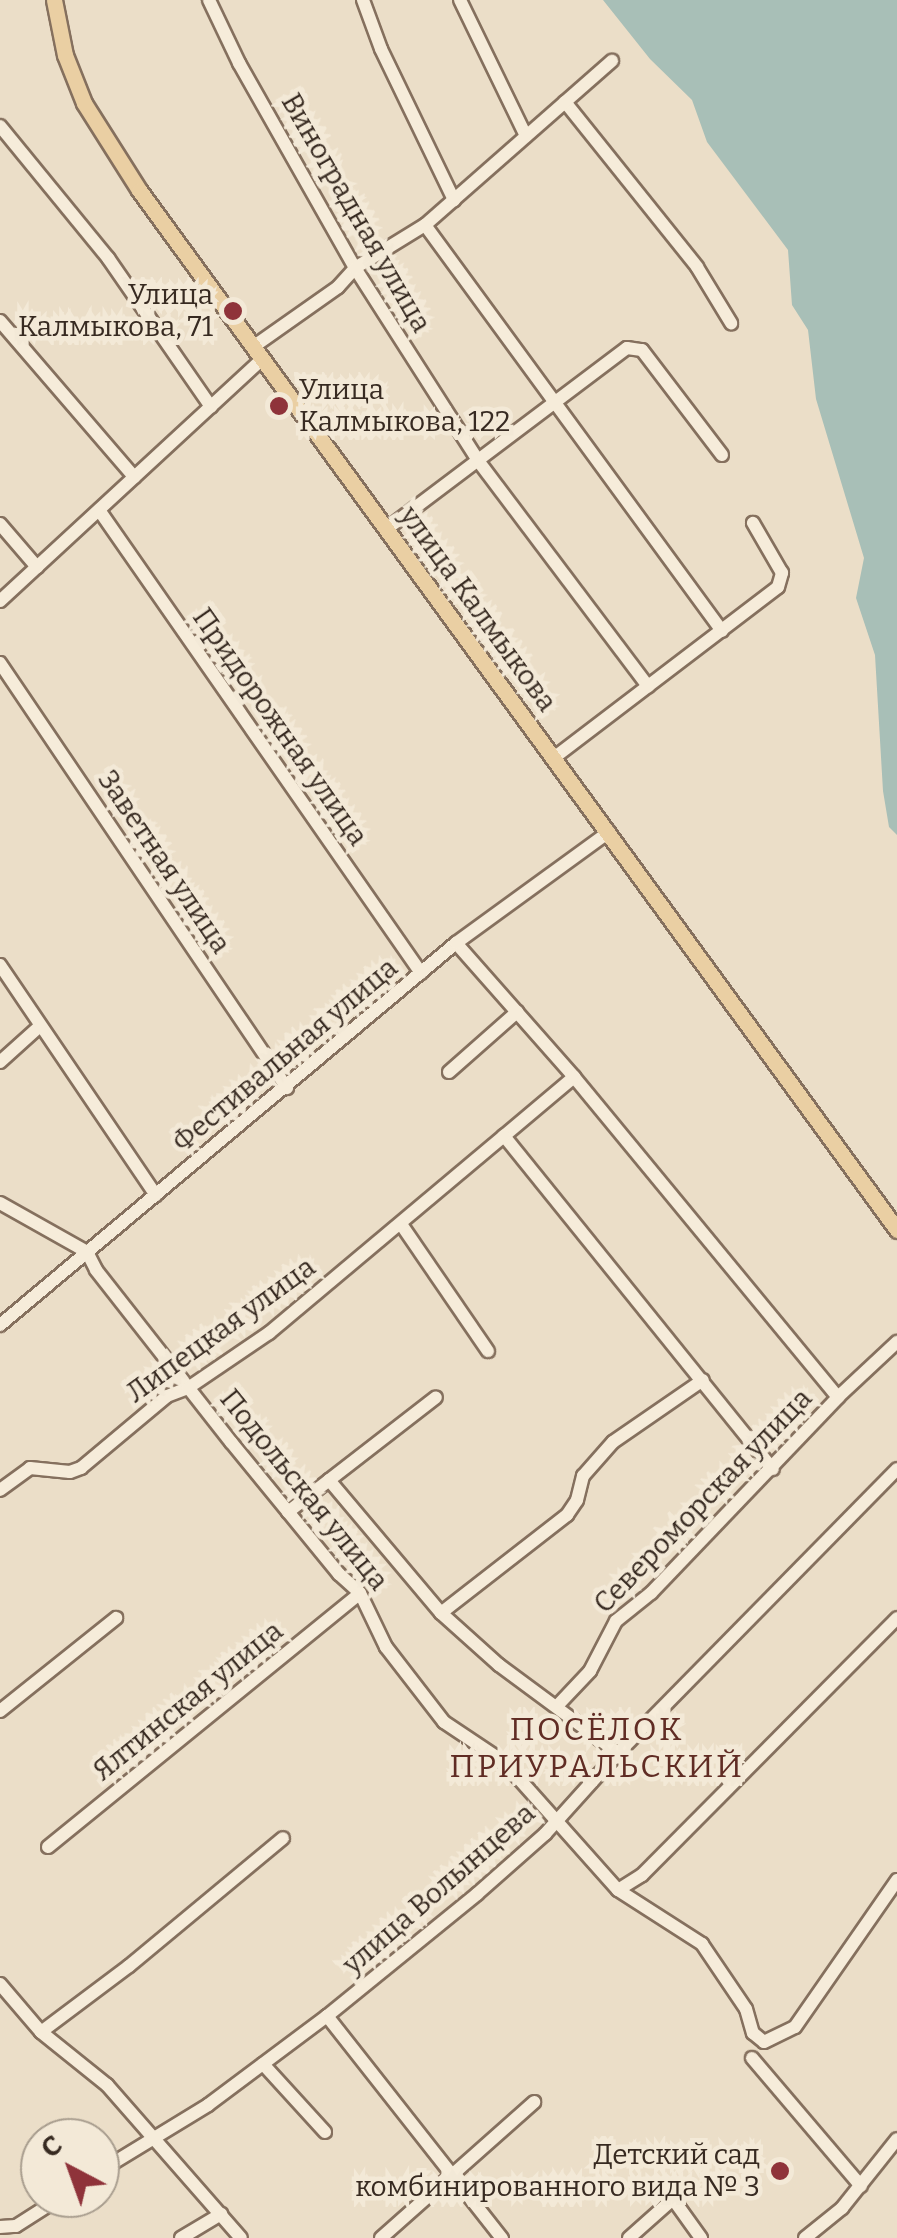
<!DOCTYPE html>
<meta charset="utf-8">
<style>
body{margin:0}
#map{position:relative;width:897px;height:2238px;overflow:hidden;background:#ebdec8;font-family:Bitter,serif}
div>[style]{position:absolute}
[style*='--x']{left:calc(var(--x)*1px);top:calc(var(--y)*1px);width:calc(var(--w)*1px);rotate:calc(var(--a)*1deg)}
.water>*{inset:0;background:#a8bfb7}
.roads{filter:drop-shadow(2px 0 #85705e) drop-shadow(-2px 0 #85705e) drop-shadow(0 2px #85705e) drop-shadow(0 -2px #85705e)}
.minor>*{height:12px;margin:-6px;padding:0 6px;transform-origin:6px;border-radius:6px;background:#f6ecda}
.major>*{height:15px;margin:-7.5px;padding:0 7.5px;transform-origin:7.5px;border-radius:7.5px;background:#eacfa3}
.dots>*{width:28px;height:28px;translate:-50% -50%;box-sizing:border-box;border:5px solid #f3e9d7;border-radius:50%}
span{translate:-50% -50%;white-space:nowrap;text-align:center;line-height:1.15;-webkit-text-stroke:9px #f3e9d7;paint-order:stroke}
.street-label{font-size:28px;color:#372a21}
.poi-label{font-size:28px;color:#372a21}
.right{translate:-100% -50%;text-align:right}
.left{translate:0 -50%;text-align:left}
.quarter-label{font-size:32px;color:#602c24;letter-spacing:2.5px}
.north{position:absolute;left:20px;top:2118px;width:100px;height:100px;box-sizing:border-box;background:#f3e9d7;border:2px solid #a89d8e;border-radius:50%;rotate:319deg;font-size:28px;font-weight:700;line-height:40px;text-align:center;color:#372a21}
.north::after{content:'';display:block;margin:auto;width:35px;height:45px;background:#8f333a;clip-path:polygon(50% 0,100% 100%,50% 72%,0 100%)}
</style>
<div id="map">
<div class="water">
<i style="clip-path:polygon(603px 0,897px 0,897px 835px,889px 827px,883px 791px,875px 655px,856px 598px,864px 558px,816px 399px,808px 330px,792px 305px,788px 250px,707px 142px,692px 100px,650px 59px)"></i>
</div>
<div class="roads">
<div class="minor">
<i style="--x:209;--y:0;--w:70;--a:64.5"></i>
<i style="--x:239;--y:63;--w:236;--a:60.5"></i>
<i style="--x:355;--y:268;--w:230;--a:57.4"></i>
<i style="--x:479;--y:462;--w:281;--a:53"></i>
<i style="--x:363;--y:0;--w:52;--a:69.8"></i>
<i style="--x:381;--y:49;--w:168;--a:64.2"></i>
<i style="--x:460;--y:0;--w:151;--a:64.1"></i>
<i style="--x:565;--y:102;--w:211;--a:51.3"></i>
<i style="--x:697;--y:267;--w:66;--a:58.7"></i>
<i style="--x:0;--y:126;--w:171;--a:50.7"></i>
<i style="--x:108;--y:258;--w:181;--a:55.3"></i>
<i style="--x:425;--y:225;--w:503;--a:53.81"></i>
<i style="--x:0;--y:321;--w:206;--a:49.3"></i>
<i style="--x:253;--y:347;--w:104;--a:-35.2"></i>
<i style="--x:338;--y:287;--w:25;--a:-48"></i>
<i style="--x:355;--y:268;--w:82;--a:-31.6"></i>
<i style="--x:425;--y:225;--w:249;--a:-41.3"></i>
<i style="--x:99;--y:510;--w:564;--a:55.18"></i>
<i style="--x:0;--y:524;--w:57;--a:49.3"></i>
<i style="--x:388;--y:528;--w:299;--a:-37"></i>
<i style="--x:627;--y:348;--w:15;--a:8"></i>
<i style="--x:642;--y:350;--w:132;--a:52.7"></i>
<i style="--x:0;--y:601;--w:357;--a:-42.7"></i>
<i style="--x:0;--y:663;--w:513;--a:55.97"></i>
<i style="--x:555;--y:757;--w:280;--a:-37.3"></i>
<i style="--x:778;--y:587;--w:15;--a:-74"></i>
<i style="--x:782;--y:573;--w:58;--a:-120.1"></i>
<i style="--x:456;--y:943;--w:179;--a:48.6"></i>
<i style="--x:574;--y:1077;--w:415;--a:50.5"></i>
<i style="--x:0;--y:965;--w:278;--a:55.9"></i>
<i style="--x:0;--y:1062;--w:54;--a:-42"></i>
<i style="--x:449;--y:1072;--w:91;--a:-41.4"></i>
<i style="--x:574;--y:1077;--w:92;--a:139.9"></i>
<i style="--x:504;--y:1136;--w:428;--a:51.1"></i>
<i style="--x:0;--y:1203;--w:100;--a:29.4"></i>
<i style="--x:87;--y:1252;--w:20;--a:63"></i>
<i style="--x:96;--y:1270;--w:219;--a:51.9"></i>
<i style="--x:231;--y:1442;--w:171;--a:50.7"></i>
<i style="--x:339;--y:1574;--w:28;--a:42"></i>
<i style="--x:360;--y:1593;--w:60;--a:64.3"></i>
<i style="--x:386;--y:1647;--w:95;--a:52.3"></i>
<i style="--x:444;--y:1722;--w:72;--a:33.7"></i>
<i style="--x:504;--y:1762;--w:171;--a:48.3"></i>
<i style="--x:618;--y:1890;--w:28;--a:-32"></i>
<i style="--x:642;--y:1875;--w:362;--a:-45.2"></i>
<i style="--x:401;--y:1224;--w:154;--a:55.6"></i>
<i style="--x:0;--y:1325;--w:595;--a:-39.95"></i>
<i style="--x:456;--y:943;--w:189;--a:-36"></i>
<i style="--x:329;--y:1480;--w:174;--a:49.9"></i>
<i style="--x:441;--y:1613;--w:78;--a:41.9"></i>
<i style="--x:499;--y:1665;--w:148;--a:36.5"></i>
<i style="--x:0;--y:1490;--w:37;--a:-36"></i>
<i style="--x:30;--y:1468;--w:40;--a:5.7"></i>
<i style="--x:70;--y:1472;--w:12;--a:-20"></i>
<i style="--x:81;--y:1468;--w:112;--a:-39.9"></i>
<i style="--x:167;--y:1396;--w:22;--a:-21"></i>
<i style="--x:188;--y:1388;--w:98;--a:-34.2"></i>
<i style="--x:269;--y:1333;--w:307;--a:-40"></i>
<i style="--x:288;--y:1512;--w:187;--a:-37.8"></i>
<i style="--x:441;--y:1613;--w:160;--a:-37.9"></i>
<i style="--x:567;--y:1515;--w:18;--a:-56"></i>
<i style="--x:577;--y:1500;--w:25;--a:-76"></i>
<i style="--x:583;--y:1476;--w:45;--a:-48.6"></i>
<i style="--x:613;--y:1442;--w:109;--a:-34.6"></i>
<i style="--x:558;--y:1705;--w:47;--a:-46.7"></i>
<i style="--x:590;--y:1671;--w:56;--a:-62.5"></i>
<i style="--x:616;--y:1621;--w:45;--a:-38.7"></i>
<i style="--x:651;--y:1593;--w:271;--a:-46.3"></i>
<i style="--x:838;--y:1397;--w:81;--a:-43"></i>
<i style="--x:0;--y:1711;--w:149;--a:-38.7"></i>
<i style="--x:48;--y:1847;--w:402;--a:-39.1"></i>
<i style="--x:618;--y:1890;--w:100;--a:32.7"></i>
<i style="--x:702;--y:1944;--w:78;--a:55.9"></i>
<i style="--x:746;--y:2009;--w:25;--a:74"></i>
<i style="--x:753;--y:2033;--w:14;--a:39"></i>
<i style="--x:764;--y:2042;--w:34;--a:-26"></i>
<i style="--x:795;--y:2027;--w:179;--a:-55.2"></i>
<i style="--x:0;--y:1984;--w:63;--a:49.5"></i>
<i style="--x:41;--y:2032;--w:85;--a:38.8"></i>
<i style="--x:107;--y:2085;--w:203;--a:48.8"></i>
<i style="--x:327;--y:2016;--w:283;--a:51.8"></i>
<i style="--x:41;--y:2032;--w:110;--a:-36.9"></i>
<i style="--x:129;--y:1966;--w:200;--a:-39.7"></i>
<i style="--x:752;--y:2058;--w:168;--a:49.6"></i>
<i style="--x:263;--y:2064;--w:92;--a:47.6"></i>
<i style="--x:100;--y:2171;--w:127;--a:-31.4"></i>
<i style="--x:208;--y:2105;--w:149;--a:-36.8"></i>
<i style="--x:327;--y:2016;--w:193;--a:-39.1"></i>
<i style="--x:477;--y:1894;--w:91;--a:-41.4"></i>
<i style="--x:545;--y:1834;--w:109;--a:-48"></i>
<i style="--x:618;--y:1753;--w:398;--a:-45.5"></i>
<i style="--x:0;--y:2227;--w:16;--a:-4"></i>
<i style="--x:16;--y:2226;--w:52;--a:-32.5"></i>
<i style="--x:181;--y:2238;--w:47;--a:-31"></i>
<i style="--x:381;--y:2238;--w:205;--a:-41.6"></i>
<i style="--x:629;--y:2238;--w:59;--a:-41.6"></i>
<i style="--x:673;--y:2199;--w:48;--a:54.3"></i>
<i style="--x:805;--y:2238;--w:48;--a:-39"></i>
<i style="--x:842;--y:2208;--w:88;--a:-51.4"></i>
</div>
<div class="major">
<i style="--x:54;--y:0;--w:56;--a:78.7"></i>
<i style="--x:65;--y:55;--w:52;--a:68.4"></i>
<i style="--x:84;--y:103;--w:103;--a:57.7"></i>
<i style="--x:139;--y:190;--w:1287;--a:53.91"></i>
</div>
</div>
<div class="dots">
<i style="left:233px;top:311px;background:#8f333a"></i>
<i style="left:279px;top:406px;background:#8f333a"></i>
<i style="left:780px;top:2171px;background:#8f333a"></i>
</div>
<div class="street-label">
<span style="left:356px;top:213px;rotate:60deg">Виноградная улица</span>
<span style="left:478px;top:609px;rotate:54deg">улица Калмыкова</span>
<span style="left:280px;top:727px;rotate:55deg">Придорожная улица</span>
<span style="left:164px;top:862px;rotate:56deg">Заветная улица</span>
<span style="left:285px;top:1055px;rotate:-40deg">Фестивальная улица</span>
<span style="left:221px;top:1330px;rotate:-36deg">Липецкая улица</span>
<span style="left:304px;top:1490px;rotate:51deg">Подольская улица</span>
<span style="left:703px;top:1501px;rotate:-46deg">Североморская улица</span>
<span style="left:188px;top:1701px;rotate:-39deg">Ялтинская улица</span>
<span style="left:439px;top:1889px;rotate:-41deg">улица Волынцева</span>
</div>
<div class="poi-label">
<span class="right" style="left:213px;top:311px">Улица<br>Калмыкова, 71</span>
<span class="left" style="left:299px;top:406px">Улица<br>Калмыкова, 122</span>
<span class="right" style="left:760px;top:2171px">Детский сад<br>комбинированного вида № 3</span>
</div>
<div class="quarter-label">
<span style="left:597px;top:1748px">ПОСЁЛОК<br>ПРИУРАЛЬСКИЙ</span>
</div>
<div class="north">С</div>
</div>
